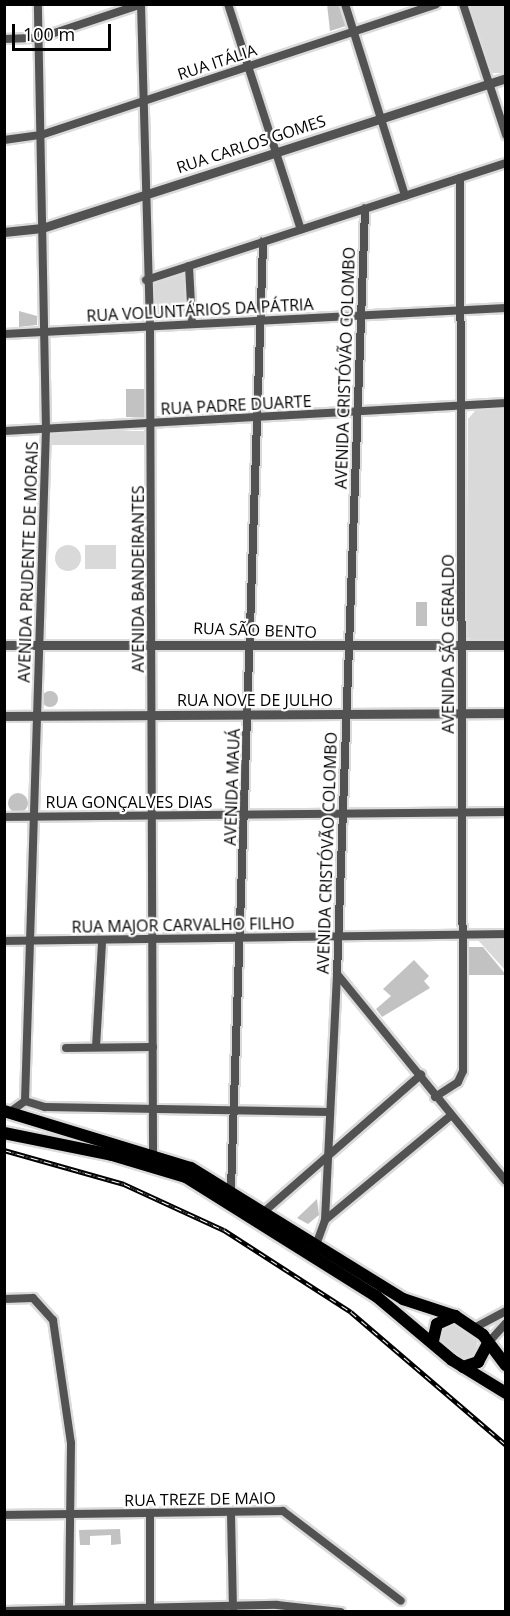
<!DOCTYPE html>
<meta charset="utf-8">
<style>
body{margin:0}
#map{position:relative;width:510px;height:1616px;overflow:hidden;background:#fff;font-family:"Open Sans",sans-serif}
div>[style]{position:absolute}
[style*='--x']{left:calc(var(--x)*1px);top:calc(var(--y)*1px);width:calc(var(--w)*1px);rotate:calc(var(--a)*1deg)}
.green>*{inset:0;background:#d9d9d9;transform-origin:0 0}
.round{border-radius:50%}
.building>*{inset:0;background:#c2c2c2;transform-origin:0 0}
.roads{filter:drop-shadow(2px 0 #dbdbdb) drop-shadow(-2px 0 #dbdbdb) drop-shadow(0 2px #dbdbdb) drop-shadow(0 -2px #dbdbdb)}
.minor>*{height:8px;margin:-4px;padding:0 4px;transform-origin:4px;border-radius:4px;background:#525252}
.tertiary>*{height:9px;margin:-4.5px;padding:0 4.5px;transform-origin:4.5px;border-radius:4.5px;background:#525252}
.primary>*{height:12px;margin:-6px;padding:0 6px;transform-origin:6px;border-radius:6px;background:#000}
.rail>*{height:4.5px;margin-top:-2.25px;transform-origin:0;background:repeating-linear-gradient(90deg,#fff 0 7px,#000 0 14px);box-sizing:border-box;border-block:2px solid #000}
span{translate:-50% -50%;white-space:nowrap;text-align:center;line-height:1.15;-webkit-text-stroke:4.5px #fff;paint-order:stroke}
.street-label{font-size:16px;color:#000}
.frame{position:absolute;inset:0;border:6px solid #000;pointer-events:none}
.scale{position:absolute;left:12px;top:24px;width:99px;height:27px;box-sizing:border-box;border:3px solid #000;border-top:0;padding-left:8px;font-size:18px;line-height:21px;white-space:nowrap;color:#000;-webkit-text-stroke:4px #fff;paint-order:stroke}
</style>
<div id="map">
<div class="green">
<i style="clip-path:polygon(468px 5px,505px 5px,505px 73px,491px 73px)"></i>
<i style="clip-path:polygon(183px 271px,187px 316px,153px 320px,154px 282px)"></i>
<i style="clip-path:polygon(505px 408px,505px 641px,472px 641px,466px 636px,468px 419px,475px 411px)"></i>
<i style="left:146px;top:431px;width:14px;height:96px;rotate:90deg"></i>
<i style="left:85px;top:545px;width:31px;height:24px"></i>
<i class="round" style="left:55px;top:545px;width:26px;height:26px"></i>
<i style="clip-path:polygon(477px 939px,505px 939px,505px 970px)"></i>
<i style="clip-path:polygon(451px 1322px,478px 1340px,474px 1356px,461px 1358px,439px 1342px,438px 1331px)"></i>
</div>
<div class="building">
<i style="clip-path:polygon(327px 4px,339px 4px,346px 26px,330px 31px)"></i>
<i style="clip-path:polygon(19px 311px,37px 316px,37px 325px,19px 327px)"></i>
<i style="left:144px;top:389px;width:28px;height:18px;rotate:90deg"></i>
<i style="left:416px;top:602px;width:11px;height:24px"></i>
<i class="round" style="left:42px;top:691px;width:16px;height:16px"></i>
<i class="round" style="left:8px;top:793px;width:20px;height:20px"></i>
<i style="clip-path:polygon(469px 947px,483px 947px,506px 975px,469px 975px)"></i>
<i style="clip-path:polygon(414px 960px,429px 976px,424px 981px,430px 988px,382px 1017px,376px 1009px,391px 996px,383px 989px)"></i>
<i style="clip-path:polygon(317px 1199px,319px 1215px,308px 1224px,297px 1218px)"></i>
<i style="clip-path:polygon(120px 1529px,121px 1544px,111px 1545px,111px 1535px,90px 1536px,90px 1545px,80px 1545px,79px 1530px)"></i>
</div>
<div class="roads">
<div class="minor">
<i style="--x:141;--y:4;--w:322;--a:88.4"></i>
<i style="--x:150;--y:326;--w:827;--a:89.79"></i>
<i style="--x:228;--y:4;--w:237;--a:72.1"></i>
<i style="--x:345;--y:4;--w:201;--a:72.6"></i>
<i style="--x:463;--y:4;--w:138;--a:71.8"></i>
<i style="--x:4;--y:39;--w:35;--a:-2"></i>
<i style="--x:39;--y:38;--w:108;--a:-18.3"></i>
<i style="--x:4;--y:140;--w:37;--a:-8"></i>
<i style="--x:41;--y:135;--w:416;--a:-18.3"></i>
<i style="--x:189;--y:266;--w:58;--a:87"></i>
<i style="--x:146;--y:280;--w:379;--a:-18"></i>
<i style="--x:4;--y:334;--w:503;--a:-2.96"></i>
<i style="--x:4;--y:431;--w:503;--a:-3.19"></i>
<i style="--x:4;--y:817;--w:502;--a:-0.57"></i>
<i style="--x:4;--y:941;--w:502;--a:-0.8"></i>
<i style="--x:337;--y:974;--w:267;--a:50.8"></i>
<i style="--x:96;--y:1047;--w:105;--a:-86.7"></i>
<i style="--x:66;--y:1048;--w:87;--a:-0.7"></i>
<i style="--x:435;--y:1097;--w:27;--a:-33"></i>
<i style="--x:458;--y:1082;--w:12;--a:-66"></i>
<i style="--x:463;--y:1071;--w:893;--a:-90.19"></i>
<i style="--x:25;--y:1101;--w:672;--a:-88.21"></i>
<i style="--x:46;--y:429;--w:425;--a:-91.1"></i>
<i style="--x:25;--y:1101;--w:21;--a:17"></i>
<i style="--x:45;--y:1107;--w:285;--a:1"></i>
<i style="--x:10;--y:1112;--w:19;--a:-36"></i>
<i style="--x:231;--y:1189;--w:948;--a:-88.06"></i>
<i style="--x:266;--y:1210;--w:206;--a:-41.1"></i>
<i style="--x:325;--y:1220;--w:161;--a:-39.7"></i>
<i style="--x:316;--y:1245;--w:27;--a:-70"></i>
<i style="--x:325;--y:1220;--w:246;--a:-87.2"></i>
<i style="--x:337;--y:974;--w:766;--a:-87.9"></i>
<i style="--x:4;--y:1299;--w:29;--a:-2"></i>
<i style="--x:33;--y:1298;--w:30;--a:48"></i>
<i style="--x:53;--y:1320;--w:124;--a:81.7"></i>
<i style="--x:71;--y:1443;--w:166;--a:90.7"></i>
<i style="--x:474;--y:1328;--w:36;--a:-28"></i>
<i style="--x:488;--y:1343;--w:27;--a:-48"></i>
<i style="--x:231;--y:1514;--w:98;--a:88.8"></i>
<i style="--x:4;--y:1515;--w:279;--a:-0.8"></i>
<i style="--x:283;--y:1511;--w:148;--a:37.3"></i>
<i style="--x:150;--y:1516;--w:96;--a:90"></i>
<i style="--x:4;--y:1611;--w:273;--a:-1.3"></i>
<i style="--x:277;--y:1605;--w:64;--a:6.2"></i>
</div>
<div class="tertiary">
<i style="--x:4;--y:232;--w:38;--a:-6"></i>
<i style="--x:42;--y:228;--w:488;--a:-17.9"></i>
<i style="--x:4;--y:645;--w:502;--a:0"></i>
<i style="--x:4;--y:716;--w:502;--a:-0.34"></i>
</div>
<div class="primary">
<i style="--x:4;--y:1111;--w:195;--a:17"></i>
<i style="--x:191;--y:1168;--w:249;--a:31.7"></i>
<i style="--x:403;--y:1299;--w:55;--a:18.1"></i>
<i style="--x:455;--y:1316;--w:34;--a:34"></i>
<i style="--x:483;--y:1335;--w:38;--a:53"></i>
<i style="--x:4;--y:1133;--w:110;--a:11.5"></i>
<i style="--x:112;--y:1155;--w:77;--a:16.6"></i>
<i style="--x:186;--y:1177;--w:224;--a:32.1"></i>
<i style="--x:376;--y:1296;--w:99;--a:40.1"></i>
<i style="--x:452;--y:1360;--w:63;--a:31.4"></i>
<i style="--x:433;--y:1341;--w:17;--a:-77"></i>
<i style="--x:437;--y:1324;--w:20;--a:-24"></i>
<i style="--x:463;--y:1367;--w:16;--a:-18"></i>
<i style="--x:478;--y:1362;--w:21;--a:-62"></i>
</div>
</div>
<div class="rail">
<i style="--x:4;--y:1150;--w:125;--a:15.8"></i>
<i style="--x:124;--y:1184;--w:110;--a:24.7"></i>
<i style="--x:224;--y:1230;--w:151;--a:32.8"></i>
<i style="--x:351;--y:1312;--w:204;--a:40.6"></i>
</div>
<div class="street-label">
<span style="left:217px;top:62px;rotate:-18deg">RUA ITÁLIA</span>
<span style="left:251px;top:144px;rotate:-18deg">RUA CARLOS GOMES</span>
<span style="left:200px;top:310px;rotate:-3deg">RUA VOLUNTÁRIOS DA PÁTRIA</span>
<span style="left:345px;top:368px;rotate:-88deg">AVENIDA CRISTÓVÃO COLOMBO</span>
<span style="left:236px;top:405px;rotate:-3deg">RUA PADRE DUARTE</span>
<span style="left:28px;top:562px;rotate:-88deg">AVENIDA PRUDENTE DE MORAIS</span>
<span style="left:138px;top:579px;rotate:-90deg">AVENIDA BANDEIRANTES</span>
<span style="left:255px;top:630px;rotate:2deg">RUA SÃO BENTO</span>
<span style="left:448px;top:644px;rotate:-90deg">AVENIDA SÃO GERALDO</span>
<span style="left:255px;top:700px">RUA NOVE DE JULHO</span>
<span style="left:232px;top:787px;rotate:-88deg">AVENIDA MAUÁ</span>
<span style="left:129px;top:802px">RUA GONÇALVES DIAS</span>
<span style="left:327px;top:853px;rotate:-88deg">AVENIDA CRISTÓVÃO COLOMBO</span>
<span style="left:183px;top:925px;rotate:-1deg">RUA MAJOR CARVALHO FILHO</span>
<span style="left:200px;top:1499px;rotate:-1deg">RUA TREZE DE MAIO</span>
</div>
<div class="frame"></div>
<div class="scale">100 m</div>
</div>
